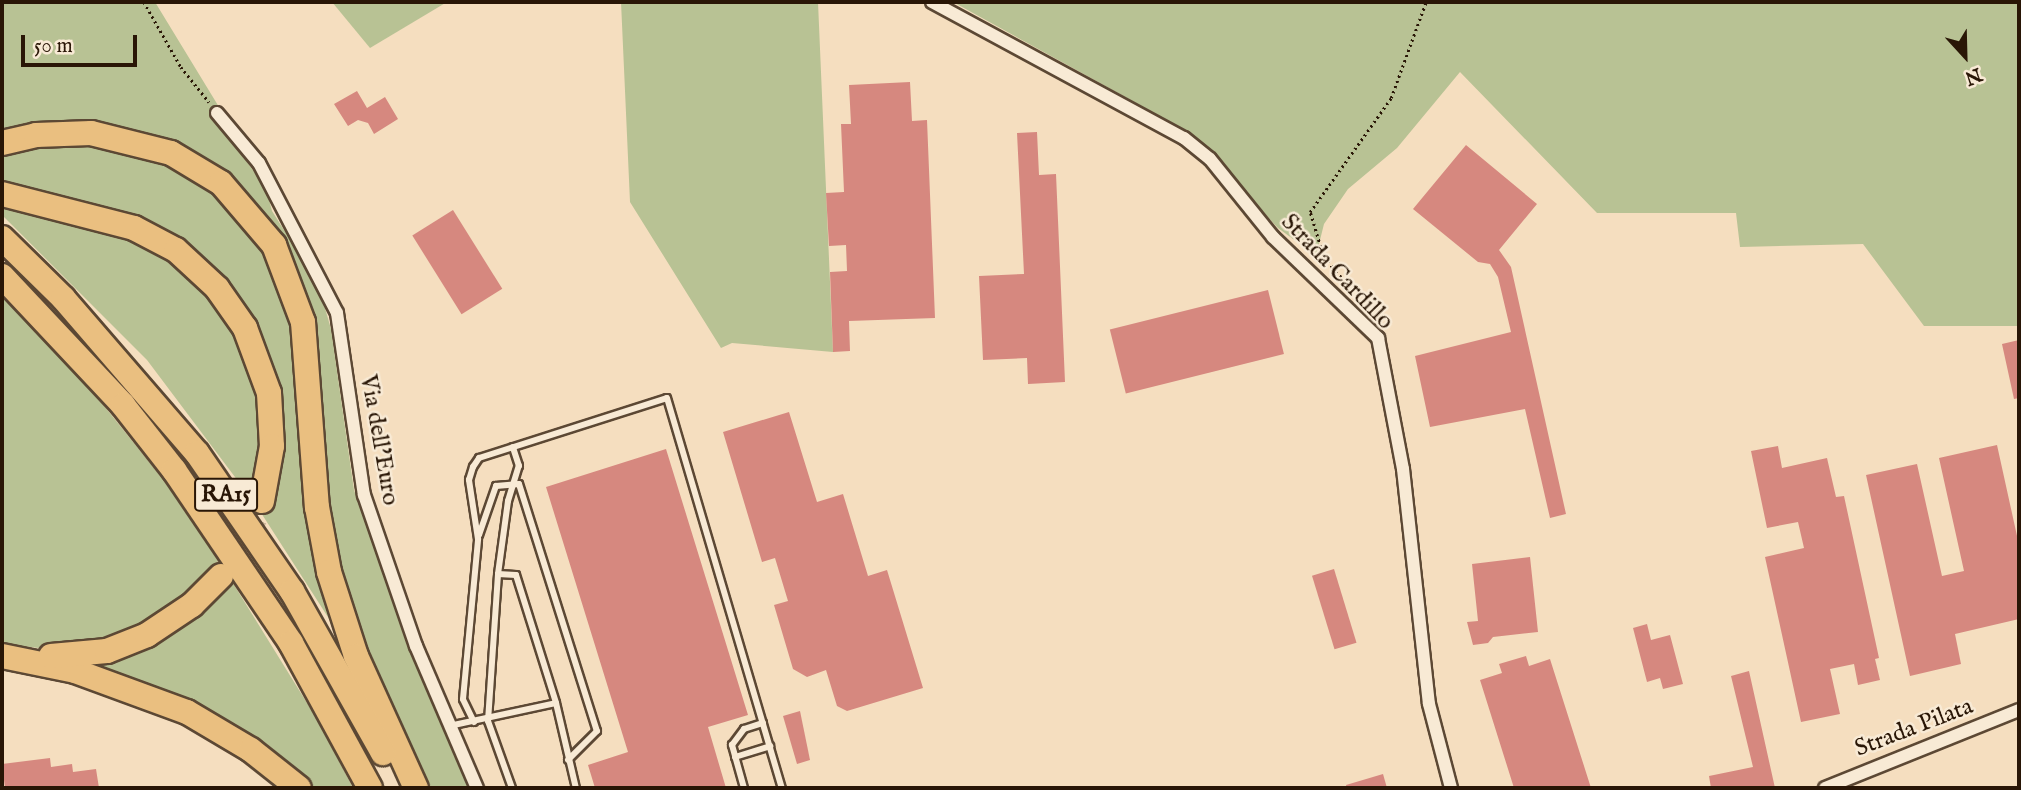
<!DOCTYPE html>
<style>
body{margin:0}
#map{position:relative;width:2021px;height:790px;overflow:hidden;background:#f5debf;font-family:"IM FELL English",serif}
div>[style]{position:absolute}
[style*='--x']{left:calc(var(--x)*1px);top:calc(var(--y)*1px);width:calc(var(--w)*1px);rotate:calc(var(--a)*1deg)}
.green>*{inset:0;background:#b8c294}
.building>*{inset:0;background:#d6887f;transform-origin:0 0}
.highway-tunnel>*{height:24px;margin-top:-12px;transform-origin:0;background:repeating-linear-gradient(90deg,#ccb69a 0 24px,transparent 0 36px)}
.path>*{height:2.5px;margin-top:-1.25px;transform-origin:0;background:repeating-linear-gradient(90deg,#291606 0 2px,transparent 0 5.5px)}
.roads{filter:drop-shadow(2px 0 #5c4834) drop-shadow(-2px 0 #5c4834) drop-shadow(0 2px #5c4834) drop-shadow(0 -2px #5c4834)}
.lane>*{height:6px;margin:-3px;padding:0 3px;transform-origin:3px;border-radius:3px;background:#f8ead5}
.street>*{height:12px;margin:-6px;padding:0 6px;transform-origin:6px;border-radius:6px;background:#f8ead5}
.highway>*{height:24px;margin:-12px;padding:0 12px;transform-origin:12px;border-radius:12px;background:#eabf80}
span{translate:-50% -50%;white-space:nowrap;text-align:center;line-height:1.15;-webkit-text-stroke:5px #f8ead5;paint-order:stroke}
.shield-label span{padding:2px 5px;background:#f8ead5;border:2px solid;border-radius:5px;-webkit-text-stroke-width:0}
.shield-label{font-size:23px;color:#291606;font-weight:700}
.street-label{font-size:24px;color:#291606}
.frame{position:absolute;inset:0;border:4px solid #291606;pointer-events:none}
.north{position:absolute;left:1930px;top:21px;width:70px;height:70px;-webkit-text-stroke:5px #f8ead5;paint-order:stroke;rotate:158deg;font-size:19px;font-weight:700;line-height:28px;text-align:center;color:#291606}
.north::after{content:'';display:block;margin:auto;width:24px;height:32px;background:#291606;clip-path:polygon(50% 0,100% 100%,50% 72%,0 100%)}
.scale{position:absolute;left:21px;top:35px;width:116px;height:32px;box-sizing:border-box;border:4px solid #291606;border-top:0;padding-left:9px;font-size:21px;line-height:24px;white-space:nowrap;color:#291606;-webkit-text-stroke:5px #f8ead5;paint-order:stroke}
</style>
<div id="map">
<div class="green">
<i style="clip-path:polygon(2px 2px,155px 2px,219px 107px,211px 113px,266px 188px,272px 211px,318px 284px,331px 329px,354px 490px,407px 645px,469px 788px,422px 788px,377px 686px,328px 529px,309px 308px,284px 244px,259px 207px,228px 178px,159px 137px,119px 128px,2px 133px)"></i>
<i style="clip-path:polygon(332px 2px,447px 2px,370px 48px)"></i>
<i style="clip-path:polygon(621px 2px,818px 2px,833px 352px,732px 343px,721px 348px,630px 202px)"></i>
<i style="clip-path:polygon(953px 2px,2019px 2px,2019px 326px,1924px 326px,1863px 244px,1740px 247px,1736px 213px,1597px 213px,1460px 72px,1397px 148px,1348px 189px,1324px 224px,1316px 256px,1278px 228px,1187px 131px)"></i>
<i style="clip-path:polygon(101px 144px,169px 161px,210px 184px,260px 233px,275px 260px,288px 289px,301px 344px,315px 539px,342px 639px,256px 505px,147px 360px,2px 215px,2px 202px,136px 235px,189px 267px,212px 290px,244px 339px,263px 391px,266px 449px,256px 492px,267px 509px,281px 447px,277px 387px,257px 335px,223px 283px,182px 246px,141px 223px,2px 186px,2px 155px,56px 145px)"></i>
<i style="clip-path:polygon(2px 296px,105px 407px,189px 512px,320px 724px,353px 788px,313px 788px,222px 719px,86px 663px,142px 646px,196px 612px,226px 585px,216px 571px,161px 621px,114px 642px,67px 651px,2px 644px)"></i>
</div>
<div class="building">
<i style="clip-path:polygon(910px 82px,912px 121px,927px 120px,935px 318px,849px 321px,850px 351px,833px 352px,830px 272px,847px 271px,846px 245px,829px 246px,826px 193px,844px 192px,841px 124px,851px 124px,849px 85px)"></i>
<i style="clip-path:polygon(357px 91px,367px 108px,385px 97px,398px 119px,374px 134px,368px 123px,358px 120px,348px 126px,334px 104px)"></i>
<i style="clip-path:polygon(1037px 132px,1039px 175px,1056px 174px,1065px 382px,1028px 384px,1027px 358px,983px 360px,979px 276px,1024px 274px,1017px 133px)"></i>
<i style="clip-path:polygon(1466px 145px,1537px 204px,1499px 250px,1511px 267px,1566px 514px,1550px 518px,1525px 409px,1430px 427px,1415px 356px,1511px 332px,1498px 277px,1490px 264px,1478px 262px,1413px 209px)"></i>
<i style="left:453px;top:210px;width:93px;height:48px;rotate:58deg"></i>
<i style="left:1268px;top:290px;width:66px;height:163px;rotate:76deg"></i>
<i style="clip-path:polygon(2019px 340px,2019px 398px,2014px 399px,2002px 344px)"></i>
<i style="clip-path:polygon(789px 412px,817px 502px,843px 494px,868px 576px,887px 570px,923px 688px,847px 711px,837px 706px,826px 670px,807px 677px,793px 669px,774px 605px,788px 601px,775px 558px,762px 562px,723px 432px)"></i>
<i style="clip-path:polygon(1997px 445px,2019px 545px,2019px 619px,1955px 634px,1961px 664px,1910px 676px,1866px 475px,1917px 464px,1942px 576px,1964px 571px,1939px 458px)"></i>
<i style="clip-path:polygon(1778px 446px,1782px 468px,1827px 458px,1836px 497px,1844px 496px,1879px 658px,1875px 659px,1880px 680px,1858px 685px,1854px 664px,1830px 669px,1840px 714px,1801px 722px,1765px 557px,1804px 548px,1798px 522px,1767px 528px,1751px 451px)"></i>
<i style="clip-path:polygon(666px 449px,748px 715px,708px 727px,726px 788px,595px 788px,588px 765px,628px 752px,546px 487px)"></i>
<i style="clip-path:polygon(1530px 557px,1538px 632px,1493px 637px,1488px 643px,1473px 645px,1467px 622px,1478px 621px,1472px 564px)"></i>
<i style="left:1334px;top:569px;width:77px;height:23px;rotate:73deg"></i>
<i style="clip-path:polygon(1647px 624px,1651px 640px,1670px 635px,1683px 684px,1663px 689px,1660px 678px,1647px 682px,1633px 628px)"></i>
<i style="clip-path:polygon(1526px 656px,1529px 666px,1550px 659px,1591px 788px,1514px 788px,1480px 680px,1502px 673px,1499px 664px)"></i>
<i style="clip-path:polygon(1749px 671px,1775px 788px,1711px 788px,1709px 776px,1753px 767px,1731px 676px)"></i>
<i style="clip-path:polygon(800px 711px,810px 760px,797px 764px,783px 716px)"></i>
<i style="clip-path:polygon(50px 758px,51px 767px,72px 764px,73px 772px,96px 769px,99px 788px,5px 788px,2px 764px)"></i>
<i style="clip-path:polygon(1383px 774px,1387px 788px,1347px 788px,1346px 785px)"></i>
</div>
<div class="highway-tunnel">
<i style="--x:222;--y:576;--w:42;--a:-55.6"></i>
<i style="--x:246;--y:541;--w:43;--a:-68.2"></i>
</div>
<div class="path">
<i style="--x:144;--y:2;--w:75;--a:60.4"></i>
<i style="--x:181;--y:67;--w:45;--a:51.3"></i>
<i style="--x:1364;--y:305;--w:6;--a:-72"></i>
<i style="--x:1366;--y:299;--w:41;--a:-138.9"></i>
<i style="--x:1335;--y:272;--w:24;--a:-123"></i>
<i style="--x:1322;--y:252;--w:42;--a:-106.7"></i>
<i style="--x:1310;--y:212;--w:140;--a:-54.6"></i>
<i style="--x:1391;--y:98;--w:102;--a:-70"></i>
</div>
<div class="roads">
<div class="lane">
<i style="--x:479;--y:535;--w:52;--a:-70.9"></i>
<i style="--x:496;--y:486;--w:23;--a:-5"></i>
<i style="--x:519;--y:484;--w:259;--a:72.5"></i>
<i style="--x:597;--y:731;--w:41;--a:135"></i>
<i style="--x:498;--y:574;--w:18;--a:3"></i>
<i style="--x:516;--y:575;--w:134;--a:72.6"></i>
<i style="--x:556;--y:703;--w:87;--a:76.8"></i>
<i style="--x:474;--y:722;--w:25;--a:-116"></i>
<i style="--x:463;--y:699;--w:161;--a:-84.6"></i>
<i style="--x:478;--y:539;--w:60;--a:-98.7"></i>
<i style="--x:469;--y:480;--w:14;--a:-73"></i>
<i style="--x:473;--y:467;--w:11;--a:-56"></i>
<i style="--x:479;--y:458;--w:197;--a:-17.7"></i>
<i style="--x:667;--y:398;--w:407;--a:73.6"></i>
<i style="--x:449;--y:726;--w:109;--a:-12.1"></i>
<i style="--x:735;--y:757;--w:37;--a:-17"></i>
<i style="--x:512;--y:788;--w:71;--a:-109.7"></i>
<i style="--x:488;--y:721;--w:147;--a:-86.1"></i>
<i style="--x:498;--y:574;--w:74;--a:-82.2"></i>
<i style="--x:508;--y:501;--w:37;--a:-73"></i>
<i style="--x:519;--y:466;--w:20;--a:-108"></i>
<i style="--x:744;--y:788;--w:45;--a:-105.6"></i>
<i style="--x:732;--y:745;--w:20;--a:-53"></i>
<i style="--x:744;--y:729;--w:20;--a:-18"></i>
</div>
<div class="street">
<i style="--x:932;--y:2;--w:286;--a:28.4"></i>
<i style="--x:1184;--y:138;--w:33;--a:39"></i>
<i style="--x:1210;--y:159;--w:100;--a:51.1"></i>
<i style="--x:1273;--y:237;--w:146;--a:43.9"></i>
<i style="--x:1378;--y:338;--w:133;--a:79.2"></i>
<i style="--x:1403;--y:469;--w:236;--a:83.7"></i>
<i style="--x:1429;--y:704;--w:87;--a:75.3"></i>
<i style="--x:217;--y:113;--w:65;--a:50"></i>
<i style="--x:259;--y:163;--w:169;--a:62.5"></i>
<i style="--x:337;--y:313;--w:184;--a:81.6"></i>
<i style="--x:364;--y:495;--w:160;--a:71"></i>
<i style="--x:416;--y:646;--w:155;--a:66.8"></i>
<i style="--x:1825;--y:788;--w:209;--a:-21.9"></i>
</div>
<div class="highway">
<i style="--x:2;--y:143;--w:35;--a:-13"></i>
<i style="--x:36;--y:135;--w:55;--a:-2.1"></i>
<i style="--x:91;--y:133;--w:82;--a:14"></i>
<i style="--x:171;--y:153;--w:58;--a:31"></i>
<i style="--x:221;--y:183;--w:82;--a:49.5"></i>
<i style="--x:274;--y:245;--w:82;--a:69.4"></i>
<i style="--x:303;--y:322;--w:186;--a:85.7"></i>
<i style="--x:317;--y:507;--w:66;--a:79.5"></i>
<i style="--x:329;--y:572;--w:88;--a:72.2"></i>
<i style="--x:356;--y:656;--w:145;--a:65.6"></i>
<i style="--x:2;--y:194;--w:136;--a:14.4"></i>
<i style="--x:134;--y:228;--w:47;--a:27.6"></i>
<i style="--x:176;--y:250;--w:56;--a:42.8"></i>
<i style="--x:217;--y:288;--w:49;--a:55"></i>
<i style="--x:245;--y:328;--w:69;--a:69.7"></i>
<i style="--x:269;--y:393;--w:53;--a:86.8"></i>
<i style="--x:272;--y:446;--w:56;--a:100.3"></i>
<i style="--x:2;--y:238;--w:86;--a:44.5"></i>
<i style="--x:63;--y:298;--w:205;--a:49.2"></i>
<i style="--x:197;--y:453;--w:168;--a:55.5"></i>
<i style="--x:292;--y:591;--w:186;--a:60.7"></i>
<i style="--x:2;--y:276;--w:177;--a:46.8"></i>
<i style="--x:123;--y:405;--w:83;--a:51.9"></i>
<i style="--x:174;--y:470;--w:209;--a:55.9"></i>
<i style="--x:291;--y:643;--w:165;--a:61.4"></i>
<i style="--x:2;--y:656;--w:75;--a:11.6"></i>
<i style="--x:75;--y:671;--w:119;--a:20.1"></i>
<i style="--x:187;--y:712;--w:74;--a:30.7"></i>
<i style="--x:251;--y:750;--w:61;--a:38.4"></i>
<i style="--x:51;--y:656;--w:56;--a:-5.1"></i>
<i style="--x:107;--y:651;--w:43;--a:-21.8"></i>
<i style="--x:147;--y:635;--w:54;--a:-33.7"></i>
<i style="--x:192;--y:605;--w:41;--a:-45"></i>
</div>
</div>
<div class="shield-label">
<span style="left:226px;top:495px">RA15</span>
</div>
<div class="street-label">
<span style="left:1337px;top:272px;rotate:46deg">Strada Cardillo</span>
<span style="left:379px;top:440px;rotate:80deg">Via dell'Euro</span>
<span style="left:1914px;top:728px;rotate:-21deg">Strada Pilata</span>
</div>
<div class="frame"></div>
<div class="north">N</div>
<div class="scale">50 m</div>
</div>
